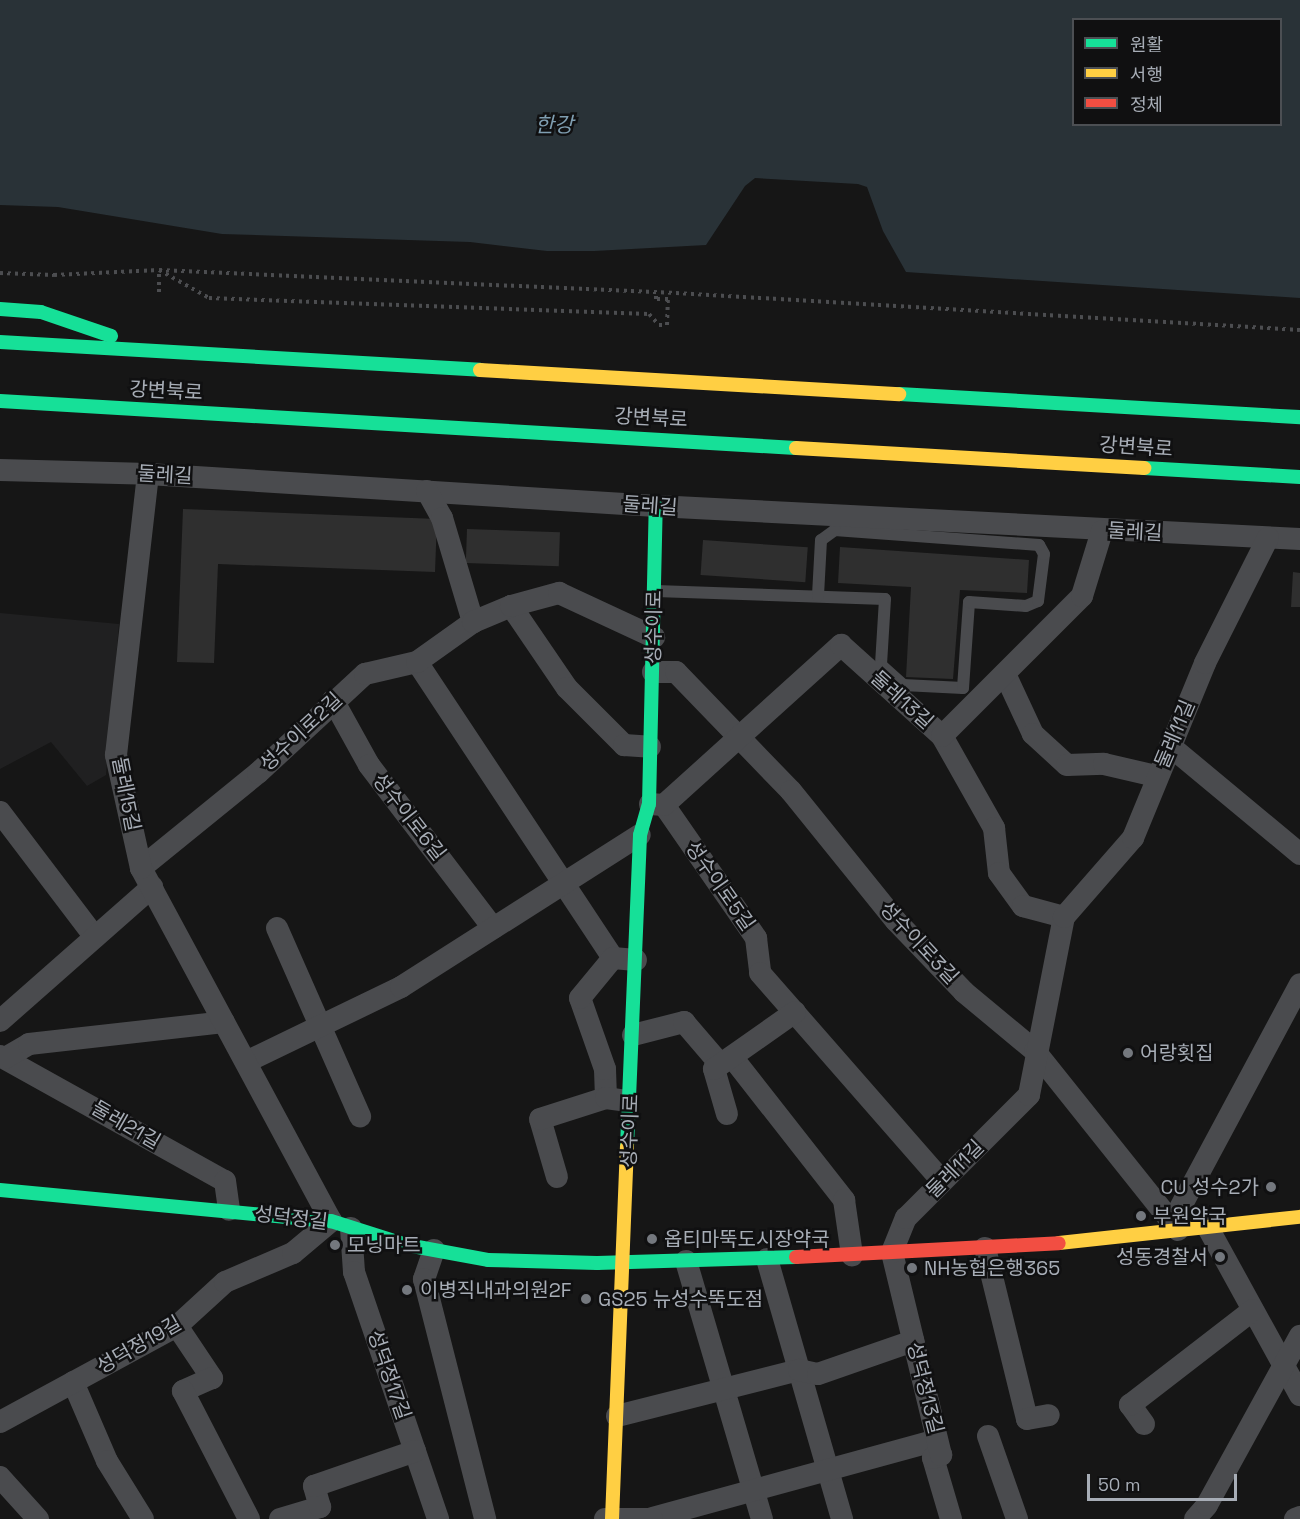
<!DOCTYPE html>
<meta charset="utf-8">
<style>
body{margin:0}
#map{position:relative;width:1300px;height:1519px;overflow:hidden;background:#161616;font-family:"Space Grotesk","Noto Sans KR",sans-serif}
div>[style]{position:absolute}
.built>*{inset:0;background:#202021}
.water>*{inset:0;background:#293237}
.building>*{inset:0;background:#2f2f2f;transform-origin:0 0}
.path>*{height:4px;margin-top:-2px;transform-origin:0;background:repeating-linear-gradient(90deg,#4c4d50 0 3px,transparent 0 7.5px)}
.lane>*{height:12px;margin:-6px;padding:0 6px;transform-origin:6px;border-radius:6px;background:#4a4b4e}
.street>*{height:22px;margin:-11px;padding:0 11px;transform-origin:11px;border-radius:11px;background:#4a4b4e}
.fast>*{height:14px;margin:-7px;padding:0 7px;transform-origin:7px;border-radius:7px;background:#16e098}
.slow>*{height:14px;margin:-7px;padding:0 7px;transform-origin:7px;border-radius:7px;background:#ffcf43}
.jam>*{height:14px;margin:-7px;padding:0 7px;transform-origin:7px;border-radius:7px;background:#f24e42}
.dots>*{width:16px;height:16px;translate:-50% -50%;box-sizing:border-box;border:3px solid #101011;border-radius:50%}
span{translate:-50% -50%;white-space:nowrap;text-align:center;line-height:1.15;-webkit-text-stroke:5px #101011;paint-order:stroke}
.street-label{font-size:20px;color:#a7adb6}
.poi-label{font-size:20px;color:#a7adb6}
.left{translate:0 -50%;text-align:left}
.right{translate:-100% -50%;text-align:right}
.water-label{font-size:21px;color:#7f9eb1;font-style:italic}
.legend{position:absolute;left:1072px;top:18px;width:210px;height:108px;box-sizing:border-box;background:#101011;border:2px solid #4c4f53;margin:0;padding:8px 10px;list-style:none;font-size:18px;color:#a7adb6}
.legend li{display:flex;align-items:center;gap:12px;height:30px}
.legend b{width:30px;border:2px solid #4c4f53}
.scale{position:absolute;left:1087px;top:1474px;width:150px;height:27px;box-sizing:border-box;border:3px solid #a7adb6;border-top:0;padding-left:8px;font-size:18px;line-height:21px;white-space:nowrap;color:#a7adb6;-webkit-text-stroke:4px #101011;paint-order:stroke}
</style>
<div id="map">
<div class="built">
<i style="clip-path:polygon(0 613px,119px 624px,106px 775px,87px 786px,51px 742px,0 769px)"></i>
</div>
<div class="water">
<i style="clip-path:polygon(evenodd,0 0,1300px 0,1300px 298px,906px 272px,883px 231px,867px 187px,858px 184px,755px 178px,745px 186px,706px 245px,594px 251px,547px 251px,470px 242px,222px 234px,58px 207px,0 205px,0 0,1074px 20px,1280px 20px,1280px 124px,1074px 124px,1074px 20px)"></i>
</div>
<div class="building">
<i style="clip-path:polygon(183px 509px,437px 519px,435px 572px,218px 564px,214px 663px,177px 662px)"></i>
<i style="left:467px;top:529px;width:93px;height:34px;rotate:2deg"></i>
<i style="left:703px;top:540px;width:105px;height:35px;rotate:4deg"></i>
<i style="clip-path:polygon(840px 547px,1029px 560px,1027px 593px,960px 590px,953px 679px,906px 677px,911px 587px,838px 583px)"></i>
<i style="clip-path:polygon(1293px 572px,1300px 573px,1300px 607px,1291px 607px)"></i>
</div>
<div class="path">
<i style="left:0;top:273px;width:54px;rotate:2.1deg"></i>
<i style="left:54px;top:275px;width:105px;rotate:-2.7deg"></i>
<i style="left:159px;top:270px;width:518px;rotate:2.55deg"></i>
<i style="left:676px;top:293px;width:625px;rotate:3.39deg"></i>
<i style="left:159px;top:292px;width:22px;rotate:-90deg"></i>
<i style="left:159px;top:270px;width:57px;rotate:29.2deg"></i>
<i style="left:209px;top:298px;width:440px;rotate:2.1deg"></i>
<i style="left:649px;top:314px;width:15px;rotate:48deg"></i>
<i style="left:659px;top:325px;width:8px"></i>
<i style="left:667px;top:325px;width:26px;rotate:-88deg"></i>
<i style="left:668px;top:299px;width:12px;rotate:180deg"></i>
<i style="left:656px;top:299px;width:7px;rotate:-90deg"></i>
</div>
<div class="lane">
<i style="left:656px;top:591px;width:229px;rotate:2deg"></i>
<i style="left:885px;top:599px;width:66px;rotate:93.5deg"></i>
<i style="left:881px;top:665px;width:30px;rotate:42deg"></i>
<i style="left:903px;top:685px;width:60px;rotate:2.9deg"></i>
<i style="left:963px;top:688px;width:86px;rotate:-86deg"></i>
<i style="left:969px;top:602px;width:57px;rotate:4deg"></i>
<i style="left:1026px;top:606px;width:13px;rotate:-23deg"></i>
<i style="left:1038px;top:601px;width:47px;rotate:-82.7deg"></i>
<i style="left:1044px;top:554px;width:10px;rotate:-119deg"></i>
<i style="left:1039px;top:545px;width:205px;rotate:-175.8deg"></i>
<i style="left:835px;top:530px;width:17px;rotate:144deg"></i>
<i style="left:821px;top:540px;width:56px;rotate:93.1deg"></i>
</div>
<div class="street">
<i style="left:0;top:470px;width:148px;rotate:1.5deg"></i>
<i style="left:148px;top:474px;width:509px;rotate:3.6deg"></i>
<i style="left:656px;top:506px;width:645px;rotate:2.93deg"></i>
<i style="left:427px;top:491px;width:31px;rotate:61deg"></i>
<i style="left:442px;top:518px;width:109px;rotate:73.4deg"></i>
<i style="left:511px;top:606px;width:99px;rotate:55.7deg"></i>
<i style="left:567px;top:688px;width:81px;rotate:45deg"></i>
<i style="left:624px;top:745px;width:26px;rotate:4deg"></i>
<i style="left:417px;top:662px;width:355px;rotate:56.5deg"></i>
<i style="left:613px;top:958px;width:23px;rotate:5deg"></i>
<i style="left:653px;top:672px;width:23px"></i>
<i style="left:676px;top:672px;width:165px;rotate:46deg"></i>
<i style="left:791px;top:791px;width:167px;rotate:51.1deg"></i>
<i style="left:896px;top:921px;width:98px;rotate:46.2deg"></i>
<i style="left:964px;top:992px;width:92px;rotate:39.7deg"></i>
<i style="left:1035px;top:1051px;width:229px;rotate:51.4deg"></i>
<i style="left:1005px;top:674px;width:66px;rotate:65deg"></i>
<i style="left:1033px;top:734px;width:46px;rotate:42.4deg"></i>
<i style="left:1067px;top:765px;width:37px;rotate:-2deg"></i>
<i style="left:1104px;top:764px;width:53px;rotate:13deg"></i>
<i style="left:333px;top:700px;width:74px;rotate:61deg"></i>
<i style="left:369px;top:765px;width:205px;rotate:52.7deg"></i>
<i style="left:942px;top:736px;width:106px;rotate:60.5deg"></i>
<i style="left:994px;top:828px;width:45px;rotate:83.7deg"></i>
<i style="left:999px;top:873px;width:41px;rotate:54deg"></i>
<i style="left:1023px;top:906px;width:42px;rotate:15deg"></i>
<i style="left:1170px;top:746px;width:169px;rotate:39.7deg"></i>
<i style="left:650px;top:804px;width:14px;rotate:4deg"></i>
<i style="left:664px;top:805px;width:162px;rotate:55.3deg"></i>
<i style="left:756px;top:938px;width:35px;rotate:83deg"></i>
<i style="left:760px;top:973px;width:276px;rotate:48.8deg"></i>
<i style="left:664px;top:805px;width:239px;rotate:-42.1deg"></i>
<i style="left:841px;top:645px;width:136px;rotate:42deg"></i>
<i style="left:942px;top:736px;width:198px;rotate:-45deg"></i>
<i style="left:1082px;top:596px;width:68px;rotate:-72.9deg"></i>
<i style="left:0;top:812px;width:157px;rotate:52.8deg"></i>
<i style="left:141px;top:868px;width:151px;rotate:-39.1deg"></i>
<i style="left:258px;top:773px;width:146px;rotate:-42.8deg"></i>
<i style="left:365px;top:674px;width:53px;rotate:-13deg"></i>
<i style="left:417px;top:662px;width:69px;rotate:-35.5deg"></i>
<i style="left:473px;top:622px;width:41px;rotate:-22.8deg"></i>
<i style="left:511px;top:606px;width:50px;rotate:-15.2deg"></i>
<i style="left:559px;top:593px;width:105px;rotate:24.9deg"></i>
<i style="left:277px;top:928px;width:206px;rotate:66.2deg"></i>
<i style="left:0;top:1021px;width:203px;rotate:-41.4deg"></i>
<i style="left:633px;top:1035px;width:53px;rotate:-14.3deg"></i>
<i style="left:684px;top:1022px;width:55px;rotate:49.4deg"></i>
<i style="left:0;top:1056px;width:257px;rotate:29.1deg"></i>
<i style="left:225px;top:1181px;width:29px;rotate:82deg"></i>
<i style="left:732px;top:1057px;width:182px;rotate:51.9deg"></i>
<i style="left:844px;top:1200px;width:56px;rotate:81.7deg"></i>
<i style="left:5px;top:1058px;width:28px;rotate:-30deg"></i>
<i style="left:29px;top:1044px;width:196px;rotate:-6.4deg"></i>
<i style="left:246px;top:1062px;width:172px;rotate:-25.8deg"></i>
<i style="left:401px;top:987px;width:283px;rotate:-32.5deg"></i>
<i style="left:606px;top:1098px;width:29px;rotate:-92deg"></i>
<i style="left:605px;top:1069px;width:75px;rotate:-109.4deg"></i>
<i style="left:580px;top:998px;width:52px;rotate:-50.5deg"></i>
<i style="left:727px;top:1114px;width:47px;rotate:-106.1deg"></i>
<i style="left:714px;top:1069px;width:99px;rotate:-35.1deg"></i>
<i style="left:557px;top:1177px;width:60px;rotate:-106.3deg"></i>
<i style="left:540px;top:1119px;width:69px;rotate:-17.7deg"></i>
<i style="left:606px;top:1098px;width:15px;rotate:8deg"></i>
<i style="left:1172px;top:1223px;width:271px;rotate:-61.8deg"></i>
<i style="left:1207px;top:1226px;width:193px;rotate:61.2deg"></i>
<i style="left:351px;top:1228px;width:44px;rotate:86.1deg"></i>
<i style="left:354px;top:1272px;width:261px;rotate:71.2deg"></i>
<i style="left:985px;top:1248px;width:176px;rotate:76.2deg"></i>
<i style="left:1027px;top:1419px;width:22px;rotate:-10deg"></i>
<i style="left:434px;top:1250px;width:31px;rotate:109deg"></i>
<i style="left:424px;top:1279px;width:248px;rotate:75.7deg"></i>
<i style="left:767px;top:1259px;width:271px;rotate:73.9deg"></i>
<i style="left:686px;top:1261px;width:269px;rotate:73.6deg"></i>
<i style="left:177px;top:1326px;width:63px;rotate:56.1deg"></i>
<i style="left:212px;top:1378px;width:32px;rotate:156deg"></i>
<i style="left:183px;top:1391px;width:144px;rotate:62.7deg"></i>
<i style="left:73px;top:1382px;width:86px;rotate:66.7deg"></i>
<i style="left:107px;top:1461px;width:68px;rotate:58.2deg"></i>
<i style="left:617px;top:1416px;width:188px;rotate:-14.2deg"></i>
<i style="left:799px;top:1370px;width:19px;rotate:12deg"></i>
<i style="left:818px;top:1374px;width:101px;rotate:-19.2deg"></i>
<i style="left:0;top:1422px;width:201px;rotate:-28.5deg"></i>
<i style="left:177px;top:1326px;width:65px;rotate:-42.5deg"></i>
<i style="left:225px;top:1282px;width:74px;rotate:-23.1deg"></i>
<i style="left:293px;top:1253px;width:50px;rotate:-40.1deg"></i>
<i style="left:331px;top:1221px;width:401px;rotate:-118.3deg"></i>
<i style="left:141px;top:868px;width:116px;rotate:-102.5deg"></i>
<i style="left:116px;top:755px;width:283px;rotate:-83.5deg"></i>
<i style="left:1144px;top:1424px;width:24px;rotate:-126deg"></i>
<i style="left:1130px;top:1405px;width:155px;rotate:-37.7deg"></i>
<i style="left:988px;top:1436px;width:88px;rotate:70.7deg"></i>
<i style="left:0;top:1477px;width:57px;rotate:47.9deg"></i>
<i style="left:652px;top:1518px;width:295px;rotate:-15.3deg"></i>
<i style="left:280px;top:1519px;width:42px;rotate:-16.7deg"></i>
<i style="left:320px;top:1507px;width:22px;rotate:-106deg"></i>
<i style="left:314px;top:1486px;width:107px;rotate:-19.1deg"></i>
<i style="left:605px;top:1519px;width:47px"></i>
<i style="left:951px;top:1519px;width:64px;rotate:-106.4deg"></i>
<i style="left:933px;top:1458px;width:9px;rotate:-21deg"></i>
<i style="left:941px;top:1455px;width:209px;rotate:-103.6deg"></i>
<i style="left:892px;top:1252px;width:37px;rotate:-68deg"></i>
<i style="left:906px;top:1218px;width:174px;rotate:-45deg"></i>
<i style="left:1029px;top:1095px;width:181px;rotate:-78.9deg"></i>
<i style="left:1064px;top:917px;width:105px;rotate:-48.9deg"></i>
<i style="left:1133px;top:838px;width:189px;rotate:-67.6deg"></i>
<i style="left:1205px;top:663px;width:140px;rotate:-63.3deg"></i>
<i style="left:1195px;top:1519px;width:18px;rotate:-49deg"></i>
<i style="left:1207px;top:1505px;width:193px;rotate:-61.2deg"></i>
<i style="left:1295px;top:1519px;width:5px;rotate:-22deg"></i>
</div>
<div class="fast">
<i style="left:0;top:309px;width:41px;rotate:4.2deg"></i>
<i style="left:41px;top:312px;width:74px;rotate:18.9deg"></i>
<i style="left:0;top:342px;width:481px;rotate:3.3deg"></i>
<i style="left:899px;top:394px;width:402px;rotate:3.3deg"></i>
<i style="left:0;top:401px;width:797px;rotate:3.38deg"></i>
<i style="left:1144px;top:468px;width:156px;rotate:3.3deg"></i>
<i style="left:627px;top:1146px;width:311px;rotate:-87.6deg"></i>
<i style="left:640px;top:835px;width:32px;rotate:-74deg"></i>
<i style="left:649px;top:804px;width:298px;rotate:-88.7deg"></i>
<i style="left:0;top:1190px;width:332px;rotate:5.4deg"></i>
<i style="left:331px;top:1221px;width:80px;rotate:17.5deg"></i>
<i style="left:407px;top:1245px;width:82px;rotate:10.5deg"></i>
<i style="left:488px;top:1260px;width:109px;rotate:1.6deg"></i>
<i style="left:597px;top:1263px;width:199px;rotate:-1.7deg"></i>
</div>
<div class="slow">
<i style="left:480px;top:370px;width:420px;rotate:3.3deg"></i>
<i style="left:796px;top:448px;width:349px;rotate:3.3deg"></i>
<i style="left:1059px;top:1243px;width:242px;rotate:-6.2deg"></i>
<i style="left:612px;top:1519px;width:373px;rotate:-87.7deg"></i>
</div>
<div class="jam">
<i style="left:796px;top:1257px;width:263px;rotate:-3deg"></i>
</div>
<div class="dots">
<i style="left:1128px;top:1053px;background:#74787e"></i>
<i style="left:1271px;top:1187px;background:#74787e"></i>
<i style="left:1141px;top:1216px;background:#74787e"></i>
<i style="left:652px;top:1239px;background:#74787e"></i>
<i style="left:335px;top:1245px;background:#74787e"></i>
<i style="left:1220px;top:1257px;background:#74787e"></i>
<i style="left:912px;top:1268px;background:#74787e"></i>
<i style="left:407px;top:1290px;background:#74787e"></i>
<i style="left:586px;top:1299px;background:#74787e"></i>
</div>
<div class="street-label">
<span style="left:166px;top:391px;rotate:3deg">강변북로</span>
<span style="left:651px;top:418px;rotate:3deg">강변북로</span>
<span style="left:1136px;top:447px;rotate:4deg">강변북로</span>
<span style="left:165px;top:475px;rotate:3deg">둘레길</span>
<span style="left:650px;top:506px;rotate:4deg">둘레길</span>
<span style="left:1135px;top:532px;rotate:3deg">둘레길</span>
<span style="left:654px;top:627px;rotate:-89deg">성수이로</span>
<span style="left:902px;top:700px;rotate:42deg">둘레13길</span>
<span style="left:301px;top:732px;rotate:-43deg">성수이로2길</span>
<span style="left:1175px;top:734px;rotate:-67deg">둘레11길</span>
<span style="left:126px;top:794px;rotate:79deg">둘레15길</span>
<span style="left:409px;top:817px;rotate:52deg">성수이로6길</span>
<span style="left:720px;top:886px;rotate:55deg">성수이로5길</span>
<span style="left:919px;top:943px;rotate:47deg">성수이로3길</span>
<span style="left:126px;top:1125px;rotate:30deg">둘레21길</span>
<span style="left:630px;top:1131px;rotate:-88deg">성수이로</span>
<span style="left:955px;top:1169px;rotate:-45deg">둘레11길</span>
<span style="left:291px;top:1218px;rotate:7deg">성덕정길</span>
<span style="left:139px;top:1345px;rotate:-30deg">성덕정19길</span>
<span style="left:389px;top:1375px;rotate:71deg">성덕정17길</span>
<span style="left:925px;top:1388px;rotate:76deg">성덕정13길</span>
</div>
<div class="poi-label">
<span class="left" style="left:1140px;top:1053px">어랑횟집</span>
<span class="right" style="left:1259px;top:1187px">CU 성수2가</span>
<span class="left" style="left:1153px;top:1216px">부원약국</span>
<span class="left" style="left:664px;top:1239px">옵티마뚝도시장약국</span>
<span class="left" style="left:347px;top:1245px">모닝마트</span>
<span class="right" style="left:1208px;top:1257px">성동경찰서</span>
<span class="left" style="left:924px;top:1268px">NH농협은행365</span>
<span class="left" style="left:420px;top:1290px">이병직내과의원2F</span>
<span class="left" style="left:598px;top:1299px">GS25 뉴성수뚝도점</span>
</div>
<div class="water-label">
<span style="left:554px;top:125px">한강</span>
</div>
<ul class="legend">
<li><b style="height:8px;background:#16e098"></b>원활</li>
<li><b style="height:8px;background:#ffcf43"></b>서행</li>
<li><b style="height:8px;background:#f24e42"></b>정체</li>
</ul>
<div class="scale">50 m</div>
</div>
